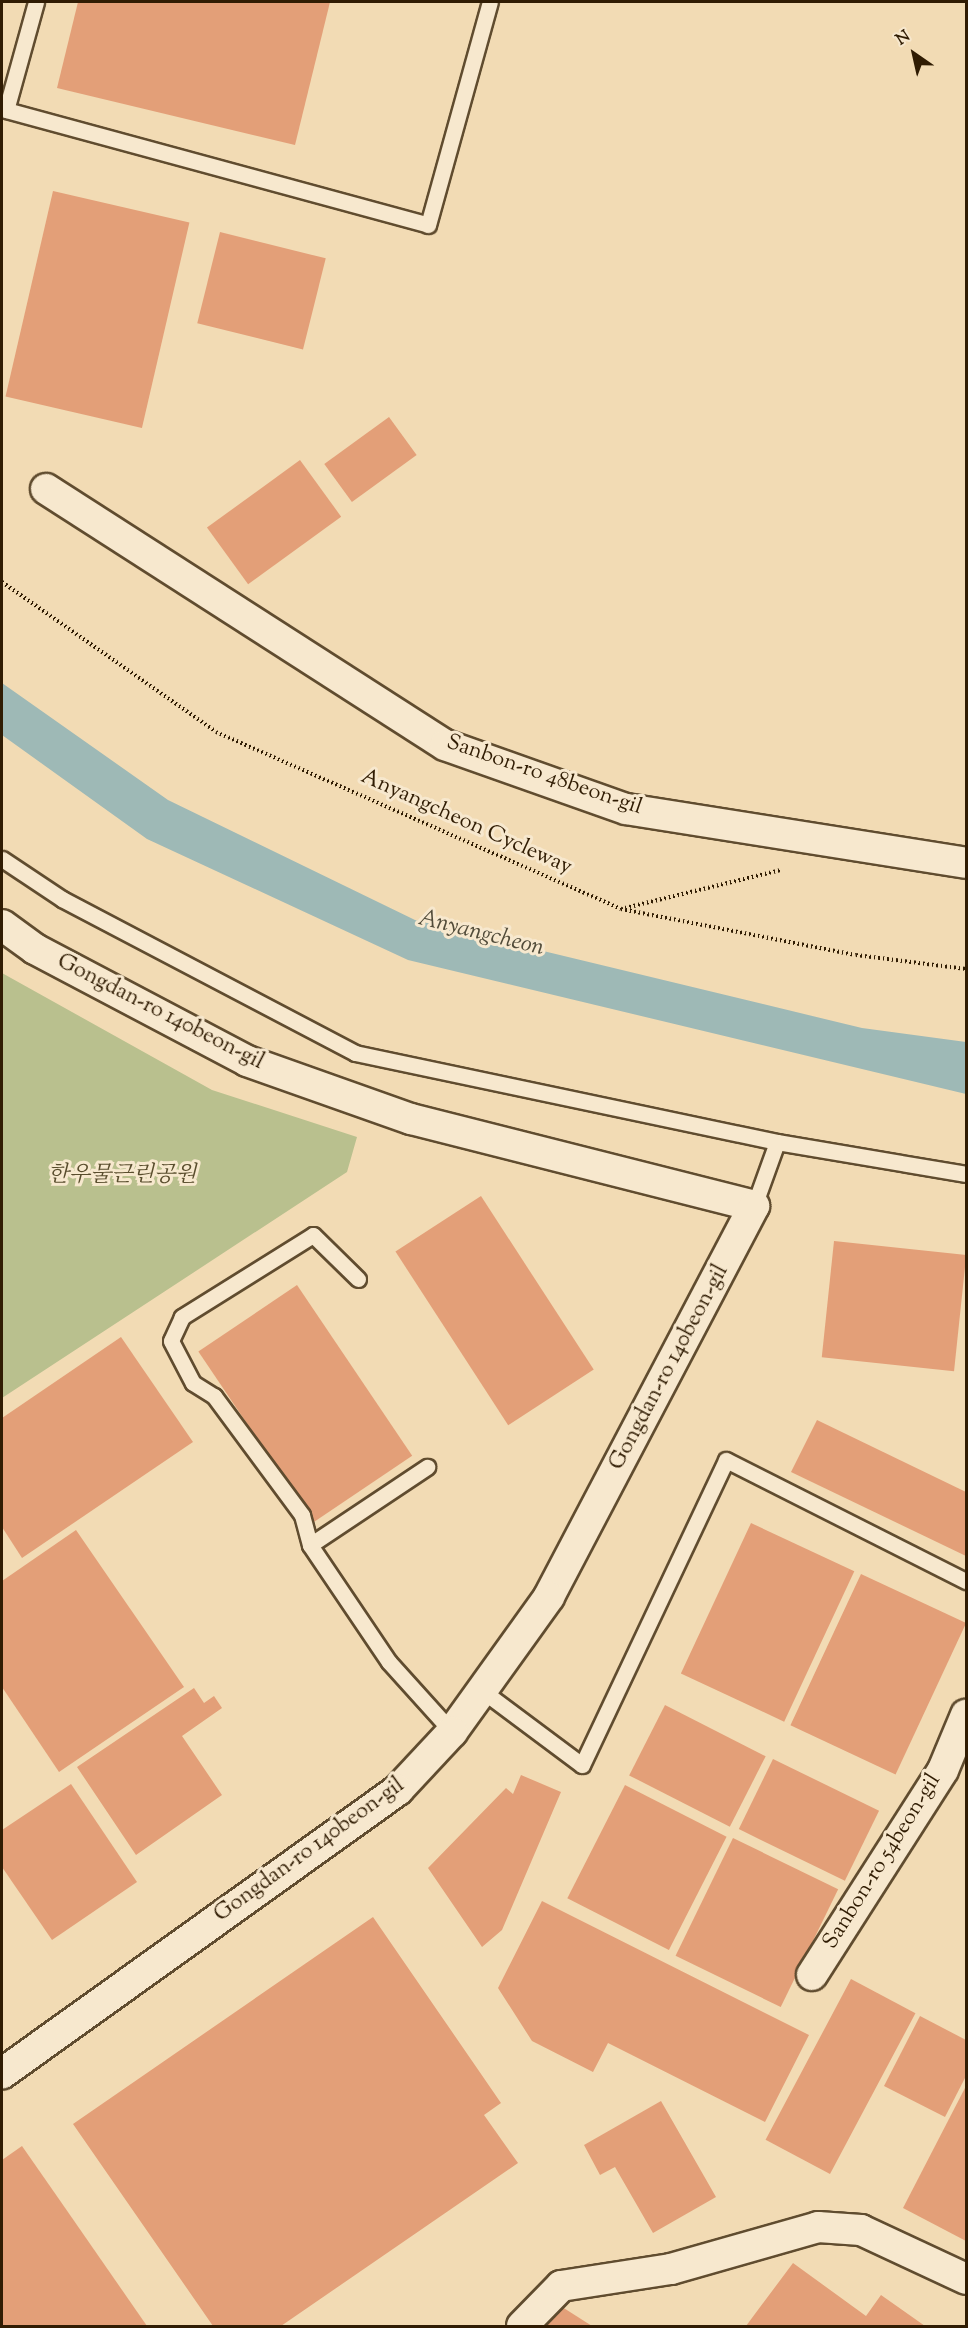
<!DOCTYPE html>
<meta charset="utf-8">
<style>
body{margin:0}
#map{position:relative;width:968px;height:2328px;overflow:hidden;background:#f2dbb4;font-family:"Sorts Mill Goudy","Noto Serif KR",serif}
div>[style]{position:absolute}
.green>*{inset:0;background:#b9c08e}
.water>*{inset:0;background:#9eb9b6}
.building>*{inset:0;background:#e39f78;transform-origin:0 0}
.path>*{height:4px;margin-top:-2px;transform-origin:0;background:repeating-linear-gradient(90deg,#301c03 0 1.5px,transparent 0 4.5px)}
.roads{filter:drop-shadow(2px 0 #604c2f) drop-shadow(-2px 0 #604c2f) drop-shadow(0 2px #604c2f) drop-shadow(0 -2px #604c2f)}
.service>*{height:15px;margin:-7.5px;padding:0 7.5px;transform-origin:7.5px;border-radius:7.5px;background:#f7e8ce}
.minor>*{height:30px;margin:-15px;padding:0 15px;transform-origin:15px;border-radius:15px;background:#f7e8ce}
span{translate:-50% -50%;white-space:nowrap;text-align:center;line-height:1.15;-webkit-text-stroke:6px #f7e8ce;paint-order:stroke}
.street-label{font-size:22px;color:#301c03}
.park-label{font-size:22px;color:#594d2d;font-style:italic}
.water-label{font-size:24px;color:#514b39;font-style:italic}
.frame{position:absolute;inset:0;border:3px solid #301c03;pointer-events:none}
.north{position:absolute;left:884px;top:24px;width:60px;height:60px;-webkit-text-stroke:4px #f7e8ce;paint-order:stroke;rotate:326deg;font-size:16px;font-weight:700;line-height:24px;text-align:center;color:#301c03}
.north::after{content:'';display:block;margin:auto;width:21px;height:27px;background:#301c03;clip-path:polygon(50% 0,100% 100%,50% 72%,0 100%)}
</style>
<div id="map">
<div class="green">
<i style="clip-path:polygon(2px 973px,212px 1090px,357px 1137px,347px 1172px,2px 1398px)"></i>
</div>
<div class="water">
<i style="clip-path:polygon(2px 683px,168px 800px,415px 920px,862px 1028px,966px 1042px,966px 1094px,408px 960px,147px 839px,2px 735px)"></i>
</div>
<div class="building">
<i style="clip-path:polygon(78px 2px,330px 2px,295px 145px,57px 88px)"></i>
<i style="left:53px;top:191px;width:140px;height:211px;rotate:13deg"></i>
<i style="left:220px;top:232px;width:109px;height:94px;rotate:14deg"></i>
<i style="left:389px;top:417px;width:47px;height:80px;rotate:54deg"></i>
<i style="left:300px;top:460px;width:70px;height:115px;rotate:54deg"></i>
<i style="left:481px;top:1196px;width:207px;height:102px;rotate:57deg"></i>
<i style="left:834px;top:1241px;width:133px;height:117px;rotate:6deg"></i>
<i style="left:297px;top:1285px;width:206px;height:119px;rotate:56deg"></i>
<i style="clip-path:polygon(121px 1337px,193px 1442px,22px 1558px,2px 1527px,2px 1418px)"></i>
<i style="clip-path:polygon(817px 1420px,966px 1492px,966px 1556px,791px 1472px)"></i>
<i style="left:751px;top:1523px;width:114px;height:166px;rotate:25deg"></i>
<i style="clip-path:polygon(76px 1530px,184px 1687px,59px 1772px,2px 1687px,2px 1581px)"></i>
<i style="left:861px;top:1574px;width:116px;height:167px;rotate:25deg"></i>
<i style="clip-path:polygon(194px 1688px,204px 1703px,214px 1696px,222px 1708px,182px 1736px,222px 1795px,136px 1855px,77px 1767px)"></i>
<i style="left:665px;top:1705px;width:113px;height:79px;rotate:27deg"></i>
<i style="left:773px;top:1759px;width:118px;height:78px;rotate:26deg"></i>
<i style="clip-path:polygon(521px 1775px,561px 1792px,502px 1930px,482px 1947px,428px 1868px,506px 1788px,513px 1794px)"></i>
<i style="clip-path:polygon(71px 1784px,137px 1882px,52px 1940px,2px 1867px,2px 1830px)"></i>
<i style="left:625px;top:1785px;width:114px;height:127px;rotate:27deg"></i>
<i style="left:733px;top:1838px;width:117px;height:131px;rotate:26deg"></i>
<i style="clip-path:polygon(542px 1901px,809px 2035px,765px 2122px,608px 2043px,593px 2072px,532px 2041px,498px 1988px)"></i>
<i style="clip-path:polygon(373px 1917px,501px 2103px,484px 2115px,518px 2163px,281px 2326px,213px 2326px,73px 2124px)"></i>
<i style="left:851px;top:1979px;width:73px;height:182px;rotate:28deg"></i>
<i style="clip-path:polygon(920px 2016px,966px 2040px,966px 2076px,945px 2117px,884px 2086px)"></i>
<i style="clip-path:polygon(966px 2086px,966px 2241px,903px 2208px)"></i>
<i style="clip-path:polygon(661px 2101px,716px 2197px,653px 2233px,615px 2167px,600px 2175px,584px 2145px)"></i>
<i style="clip-path:polygon(22px 2146px,61px 2202px,147px 2326px,2px 2326px,2px 2160px)"></i>
<i style="clip-path:polygon(793px 2263px,866px 2316px,881px 2295px,925px 2326px,746px 2326px)"></i>
<i style="clip-path:polygon(559px 2305px,592px 2326px,545px 2326px)"></i>
</div>
<div class="path">
<i style="left:2px;top:582px;width:261px;rotate:35deg"></i>
<i style="left:216px;top:732px;width:442px;rotate:23.6deg"></i>
<i style="left:621px;top:909px;width:239px;rotate:11.1deg"></i>
<i style="left:856px;top:955px;width:111px;rotate:7.3deg"></i>
<i style="left:625px;top:908px;width:161px;rotate:-13.7deg"></i>
</div>
<div class="roads">
<div class="service">
<i style="left:36px;top:2px;width:112px;rotate:105.5deg"></i>
<i style="left:6px;top:110px;width:437px;rotate:15.2deg"></i>
<i style="left:428px;top:225px;width:231px;rotate:-74.5deg"></i>
<i style="left:2px;top:859px;width:72px;rotate:33.7deg"></i>
<i style="left:62px;top:899px;width:331px;rotate:27.7deg"></i>
<i style="left:355px;top:1053px;width:431px;rotate:11.9deg"></i>
<i style="left:777px;top:1142px;width:192px;rotate:9.6deg"></i>
<i style="left:754px;top:1206px;width:68px;rotate:-70.2deg"></i>
<i style="left:358px;top:1279px;width:63px;rotate:-135.6deg"></i>
<i style="left:313px;top:1235px;width:155px;rotate:148deg"></i>
<i style="left:182px;top:1317px;width:26px;rotate:115deg"></i>
<i style="left:171px;top:1341px;width:47px;rotate:62.4deg"></i>
<i style="left:193px;top:1383px;width:25px;rotate:32deg"></i>
<i style="left:214px;top:1396px;width:148px;rotate:53.5deg"></i>
<i style="left:302px;top:1515px;width:31px;rotate:75deg"></i>
<i style="left:310px;top:1545px;width:141px;rotate:56deg"></i>
<i style="left:389px;top:1662px;width:94px;rotate:48deg"></i>
<i style="left:310px;top:1545px;width:141px;rotate:-33.7deg"></i>
<i style="left:484px;top:1692px;width:122px;rotate:36.7deg"></i>
<i style="left:582px;top:1765px;width:337px;rotate:-64.7deg"></i>
<i style="left:726px;top:1460px;width:269px;rotate:26.8deg"></i>
</div>
<div class="minor">
<i style="left:46px;top:489px;width:474px;rotate:32.7deg"></i>
<i style="left:445px;top:745px;width:192px;rotate:19.5deg"></i>
<i style="left:626px;top:809px;width:344px;rotate:9deg"></i>
<i style="left:2px;top:925px;width:41px;rotate:36deg"></i>
<i style="left:35px;top:949px;width:240px;rotate:27.8deg"></i>
<i style="left:247px;top:1061px;width:174px;rotate:19.5deg"></i>
<i style="left:411px;top:1119px;width:354px;rotate:14.2deg"></i>
<i style="left:754px;top:1206px;width:441px;rotate:117.7deg"></i>
<i style="left:549px;top:1597px;width:166px;rotate:125.7deg"></i>
<i style="left:452px;top:1732px;width:79px;rotate:133deg"></i>
<i style="left:398px;top:1790px;width:487px;rotate:144.4deg"></i>
<i style="left:812px;top:1975px;width:243px;rotate:-57.4deg"></i>
<i style="left:943px;top:1770px;width:60px;rotate:-67.3deg"></i>
<i style="left:522px;top:2326px;width:56px;rotate:-45.7deg"></i>
<i style="left:561px;top:2286px;width:111px;rotate:-8.8deg"></i>
<i style="left:671px;top:2269px;width:153px;rotate:-15.9deg"></i>
<i style="left:818px;top:2227px;width:43px;rotate:4deg"></i>
<i style="left:861px;top:2230px;width:116px;rotate:25deg"></i>
</div>
</div>
<div class="street-label">
<span style="left:544px;top:776px;rotate:19deg">Sanbon-ro 48beon-gil</span>
<span style="left:466px;top:823px;rotate:24deg">Anyangcheon Cycleway</span>
<span style="left:160px;top:1013px;rotate:27deg">Gongdan-ro 140beon-gil</span>
<span style="left:670px;top:1368px;rotate:-62deg">Gongdan-ro 140beon-gil</span>
<span style="left:310px;top:1851px;rotate:-36deg">Gongdan-ro 140beon-gil</span>
<span style="left:883px;top:1862px;rotate:-58deg">Sanbon-ro 54beon-gil</span>
</div>
<div class="park-label">
<span style="left:122px;top:1177px">한우물근린공원</span>
</div>
<div class="water-label">
<span style="left:481px;top:934px;rotate:14deg">Anyangcheon</span>
</div>
<div class="frame"></div>
<div class="north">N</div>
</div>
